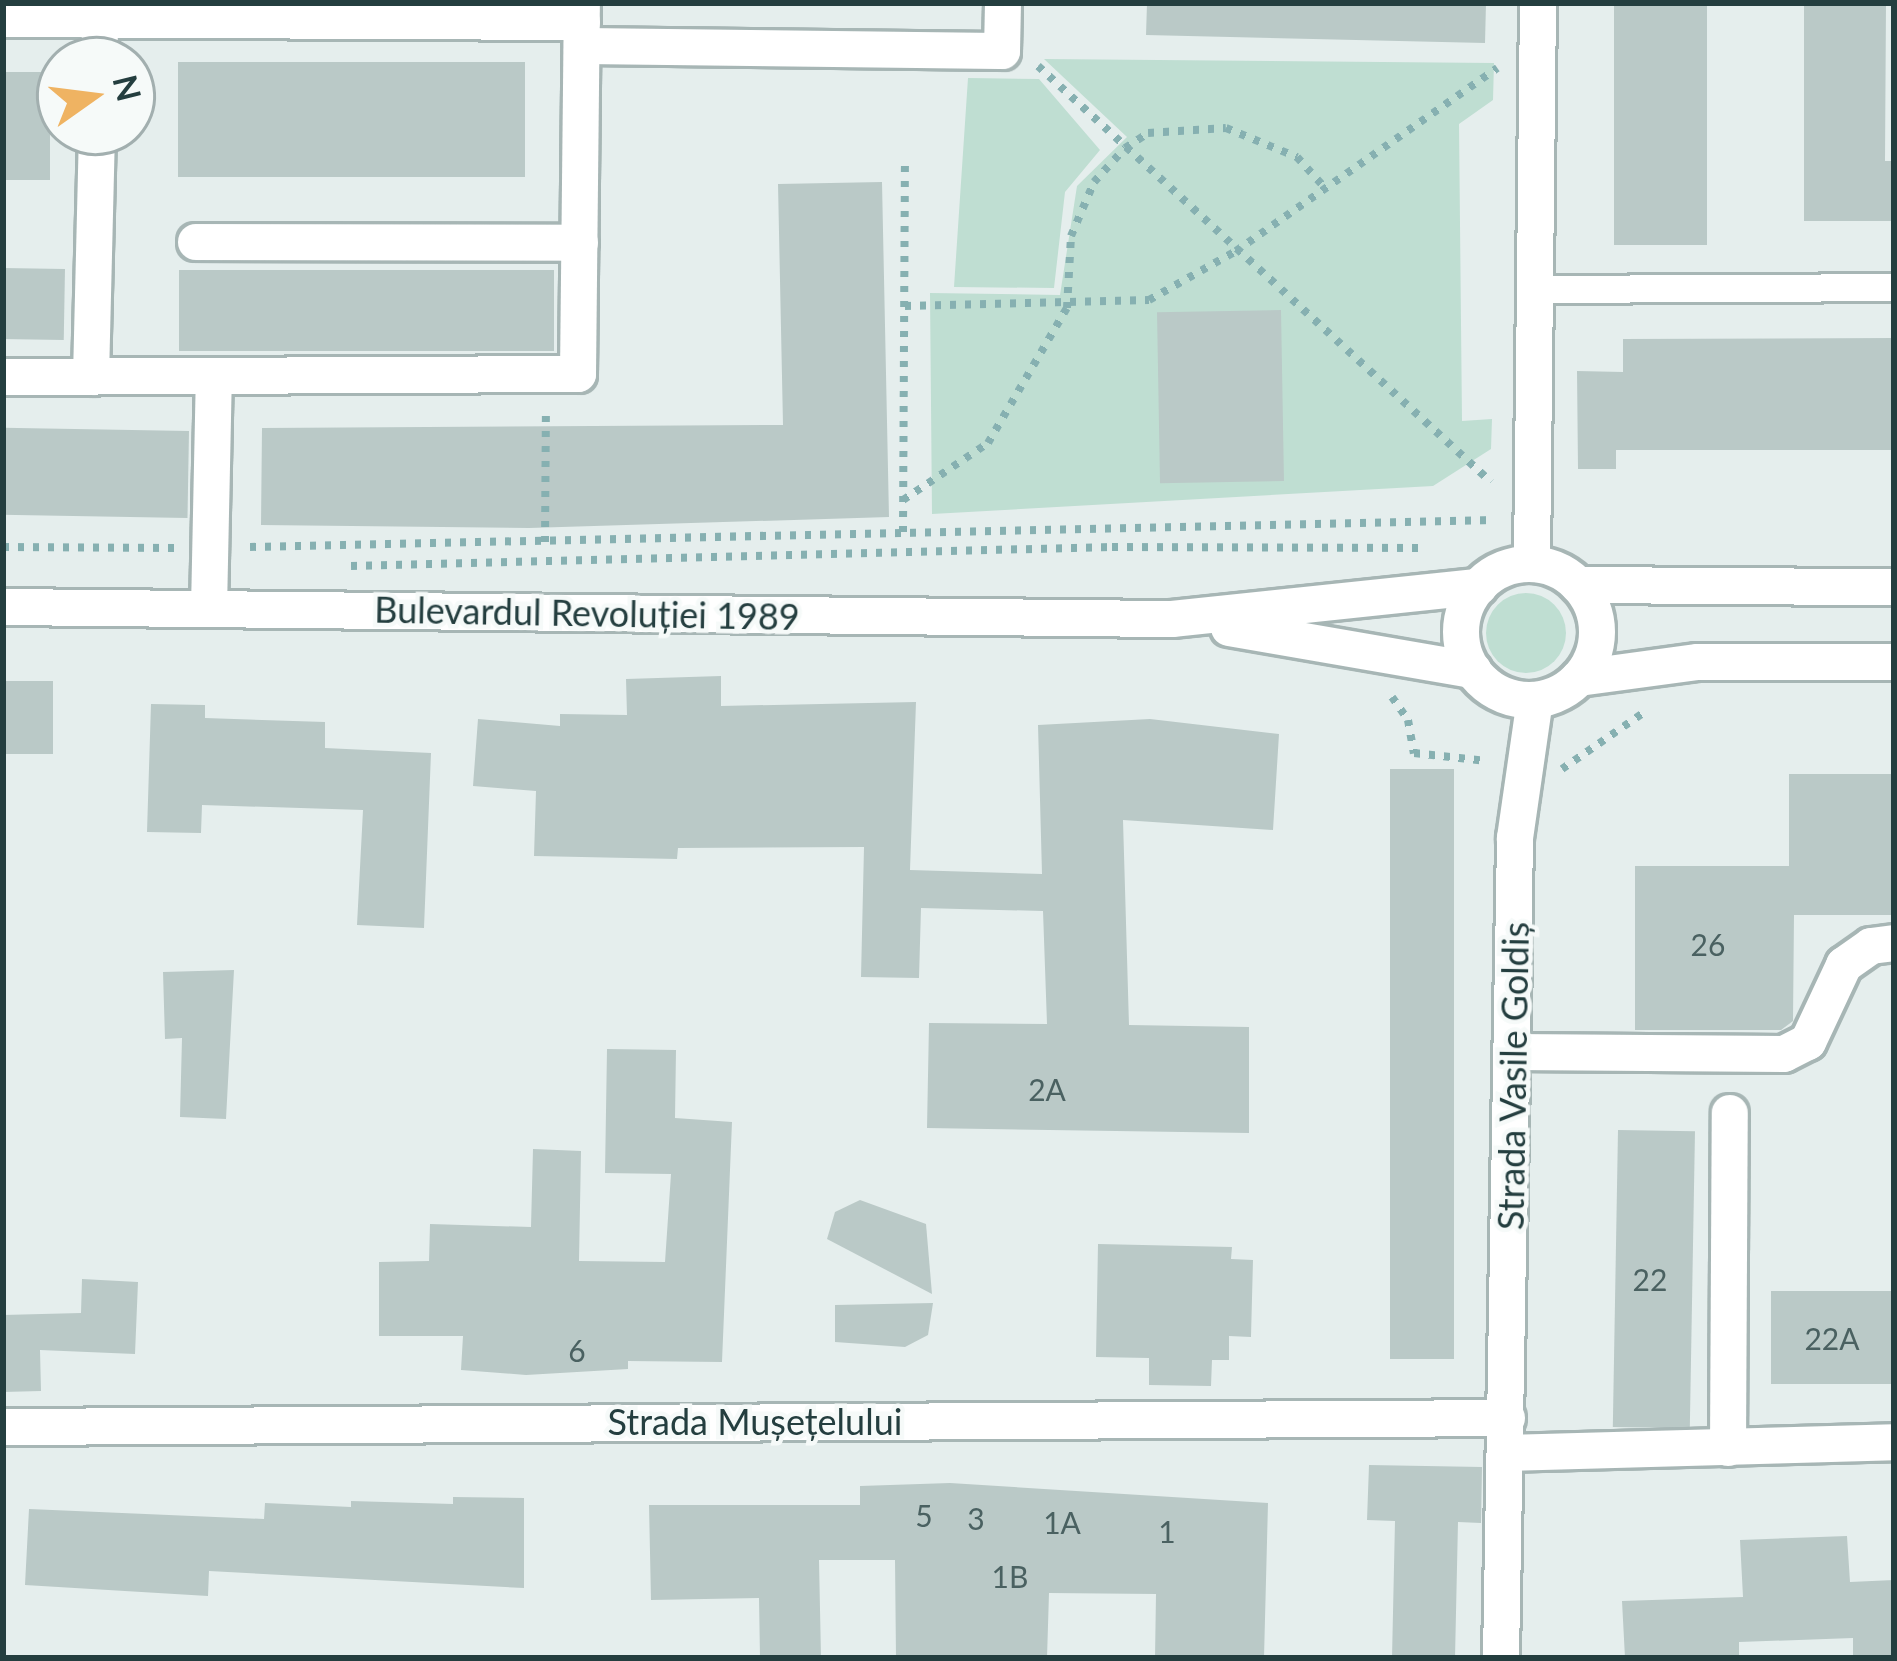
<!DOCTYPE html>
<meta charset="utf-8">
<style>
body{margin:0}
#map{position:relative;width:1897px;height:1661px;overflow:hidden;background:#e5eeed;font-family:Lato,sans-serif}
div>[style]{position:absolute}
.green>*{inset:0;background:#bfded2}
.round{border-radius:50%}
.building>*{inset:0;background:#bac9c7;transform-origin:0 0}
.path>*{height:8px;margin-top:-4px;transform-origin:0;background:repeating-linear-gradient(90deg,#86b0b1 0 6px,transparent 0 15px)}
.roads{filter:drop-shadow(3px 0 #a7b6b5) drop-shadow(-3px 0 #a7b6b5) drop-shadow(0 3px #a7b6b5) drop-shadow(0 -3px #a7b6b5)}
.lane>*{height:27px;margin:-13.5px;padding:0 13.5px;transform-origin:13.5px;border-radius:13.5px;background:#fff}
.street>*{height:36px;margin:-18px;padding:0 18px;transform-origin:18px;border-radius:18px;background:#fff}
.secondary>*{height:36px;margin:-18px;padding:0 18px;transform-origin:18px;border-radius:18px;background:#fff}
.secondary>.ring{margin:-18px;padding:0;box-sizing:content-box;background:none;border:36px solid #fff;border-radius:50%}
span{translate:-50% -50%;white-space:nowrap;text-align:center;line-height:1.15;-webkit-text-stroke:9px #f6faf9;paint-order:stroke}
.number-label{font-size:30px;color:#4a6161}
.number-label span{-webkit-text-stroke-width:0}
.street-label{font-size:36px;color:#243e3f}
.frame{position:absolute;inset:0;border:6px solid #243e3f;pointer-events:none}
.north{position:absolute;left:36px;top:36px;width:120px;height:120px;box-sizing:border-box;background:#f6faf9;border:3px solid #a2afaf;border-radius:50%;rotate:76deg;font-size:33px;font-weight:700;line-height:48px;text-align:center;color:#243e3f}
.north::after{content:'';display:block;margin:auto;width:42px;height:54px;background:#efb362;clip-path:polygon(50% 0,100% 100%,50% 72%,0 100%)}
</style>
<div id="map">
<div class="green">
<i style="clip-path:polygon(1044px 59px,1494px 63px,1493px 100px,1459px 124px,1462px 421px,1492px 419px,1491px 449px,1433px 486px,932px 514px,930px 293px,1060px 295px,1077px 186px,1127px 137px)"></i>
<i style="clip-path:polygon(968px 78px,1039px 79px,1100px 150px,1065px 192px,1054px 288px,954px 287px)"></i>
<i class="round" style="left:1486px;top:593px;width:80px;height:80px"></i>
</div>
<div class="building">
<i style="clip-path:polygon(1147px 3px,1486px 3px,1485px 43px,1146px 35px)"></i>
<i style="left:1614px;top:3px;width:93px;height:242px"></i>
<i style="clip-path:polygon(1804px 3px,1886px 3px,1885px 161px,1894px 161px,1894px 221px,1804px 221px)"></i>
<i style="left:178px;top:62px;width:347px;height:115px"></i>
<i style="left:3px;top:72px;width:47px;height:108px"></i>
<i style="clip-path:polygon(882px 182px,889px 517px,529px 528px,261px 525px,262px 428px,783px 425px,778px 184px)"></i>
<i style="left:3px;top:268px;width:62px;height:71px;rotate:1deg"></i>
<i style="left:179px;top:270px;width:375px;height:81px"></i>
<i style="left:1281px;top:310px;width:171px;height:124px;rotate:89deg"></i>
<i style="clip-path:polygon(1894px 338px,1894px 450px,1616px 450px,1616px 469px,1578px 469px,1577px 371px,1623px 372px,1623px 339px)"></i>
<i style="left:189px;top:431px;width:87px;height:186px;rotate:91deg"></i>
<i style="clip-path:polygon(721px 676px,721px 706px,916px 702px,910px 870px,1042px 874px,1038px 725px,1150px 719px,1279px 734px,1273px 830px,1123px 820px,1129px 1025px,1249px 1027px,1249px 1133px,927px 1128px,929px 1023px,1047px 1024px,1043px 911px,921px 908px,919px 978px,861px 977px,864px 847px,678px 848px,677px 859px,534px 856px,536px 791px,473px 786px,478px 719px,560px 726px,560px 714px,627px 715px,626px 679px)"></i>
<i style="left:3px;top:681px;width:50px;height:73px"></i>
<i style="clip-path:polygon(151px 704px,205px 705px,205px 718px,325px 722px,325px 748px,431px 753px,424px 928px,357px 925px,363px 810px,202px 805px,201px 833px,147px 832px)"></i>
<i style="left:1390px;top:769px;width:64px;height:590px"></i>
<i style="clip-path:polygon(1789px 774px,1894px 774px,1894px 915px,1794px 915px,1793px 1021px,1781px 1030px,1635px 1030px,1635px 866px,1789px 866px)"></i>
<i style="clip-path:polygon(234px 970px,226px 1119px,180px 1117px,182px 1038px,165px 1039px,163px 972px)"></i>
<i style="clip-path:polygon(607px 1049px,676px 1050px,675px 1118px,732px 1122px,722px 1362px,628px 1361px,628px 1369px,526px 1375px,461px 1370px,463px 1336px,379px 1336px,379px 1262px,429px 1261px,430px 1224px,531px 1227px,533px 1149px,581px 1151px,579px 1261px,665px 1262px,671px 1174px,605px 1173px)"></i>
<i style="left:1618px;top:1130px;width:77px;height:297px;rotate:1deg"></i>
<i style="clip-path:polygon(860px 1200px,926px 1224px,932px 1294px,827px 1239px,835px 1212px)"></i>
<i style="clip-path:polygon(1098px 1244px,1232px 1247px,1231px 1259px,1253px 1260px,1251px 1337px,1229px 1336px,1229px 1360px,1212px 1360px,1211px 1386px,1149px 1385px,1149px 1358px,1096px 1357px)"></i>
<i style="clip-path:polygon(82px 1279px,138px 1282px,135px 1354px,40px 1350px,41px 1391px,3px 1392px,3px 1315px,81px 1313px)"></i>
<i style="left:1771px;top:1291px;width:123px;height:93px"></i>
<i style="clip-path:polygon(933px 1303px,928px 1335px,905px 1347px,835px 1342px,835px 1305px)"></i>
<i style="clip-path:polygon(1369px 1465px,1482px 1467px,1481px 1523px,1458px 1522px,1455px 1658px,1392px 1658px,1395px 1521px,1367px 1520px)"></i>
<i style="clip-path:polygon(950px 1483px,1268px 1503px,1264px 1658px,1155px 1658px,1156px 1594px,1049px 1593px,1047px 1658px,896px 1658px,895px 1560px,819px 1560px,821px 1658px,760px 1658px,759px 1598px,651px 1600px,649px 1505px,860px 1505px,860px 1486px)"></i>
<i style="clip-path:polygon(453px 1497px,524px 1498px,524px 1588px,209px 1571px,208px 1596px,25px 1585px,29px 1509px,264px 1519px,265px 1503px,351px 1507px,351px 1501px,453px 1504px)"></i>
<i style="clip-path:polygon(1847px 1536px,1850px 1582px,1894px 1580px,1894px 1658px,1853px 1658px,1853px 1638px,1739px 1642px,1739px 1658px,1625px 1658px,1622px 1601px,1743px 1597px,1740px 1540px)"></i>
</div>
<div class="path">
<i style="left:1038px;top:66px;width:615px;rotate:42.56deg"></i>
<i style="left:905px;top:306px;width:244px;rotate:-1.4deg"></i>
<i style="left:1149px;top:300px;width:100px;rotate:-29.4deg"></i>
<i style="left:1236px;top:251px;width:319px;rotate:-35deg"></i>
<i style="left:903px;top:500px;width:102px;rotate:-33.8deg"></i>
<i style="left:988px;top:443px;width:156px;rotate:-59.7deg"></i>
<i style="left:1067px;top:308px;width:72px;rotate:-86.8deg"></i>
<i style="left:1071px;top:236px;width:59px;rotate:-66.9deg"></i>
<i style="left:1094px;top:182px;width:46px;rotate:-47.6deg"></i>
<i style="left:1125px;top:148px;width:27px;rotate:-33deg"></i>
<i style="left:1148px;top:133px;width:78px;rotate:-3.7deg"></i>
<i style="left:1226px;top:128px;width:77px;rotate:22.2deg"></i>
<i style="left:1297px;top:157px;width:43px;rotate:47.8deg"></i>
<i style="left:903px;top:532px;width:374px;rotate:-89.7deg"></i>
<i style="left:545px;top:542px;width:129px;rotate:-89.6deg"></i>
<i style="left:3px;top:547px;width:172px;rotate:0.3deg"></i>
<i style="left:250px;top:547px;width:1245px;rotate:-1.24deg"></i>
<i style="left:351px;top:566px;width:761px;rotate:-1.43deg"></i>
<i style="left:1112px;top:547px;width:310px;rotate:0.2deg"></i>
<i style="left:1392px;top:697px;width:28px;rotate:55deg"></i>
<i style="left:1408px;top:720px;width:34px;rotate:80deg"></i>
<i style="left:1414px;top:753px;width:73px;rotate:6.3deg"></i>
<i style="left:1562px;top:769px;width:102px;rotate:-34.6deg"></i>
</div>
<div class="roads">
<div class="lane">
<i style="left:1536px;top:289px;width:358px;rotate:-0.3deg"></i>
</div>
<div class="street">
<i style="left:3px;top:19px;width:579px;rotate:0.3deg"></i>
<i style="left:582px;top:46px;width:420px;rotate:0.7deg"></i>
<i style="left:1002px;top:51px;width:48px;rotate:-88.8deg"></i>
<i style="left:99px;top:60px;width:57px;rotate:-88deg"></i>
<i style="left:196px;top:242px;width:384px;rotate:0.1deg"></i>
<i style="left:3px;top:377px;width:575px;rotate:-0.3deg"></i>
<i style="left:578px;top:374px;width:371px;rotate:-89.4deg"></i>
<i style="left:91px;top:377px;width:245px;rotate:-88.6deg"></i>
<i style="left:1532px;top:564px;width:561px;rotate:-89.39deg"></i>
<i style="left:209px;top:609px;width:233px;rotate:-88.8deg"></i>
<i style="left:1513px;top:1052px;width:271px;rotate:0.4deg"></i>
<i style="left:1784px;top:1054px;width:27px;rotate:-27deg"></i>
<i style="left:1808px;top:1042px;width:85px;rotate:-64.9deg"></i>
<i style="left:1844px;top:965px;width:33px;rotate:-35deg"></i>
<i style="left:1871px;top:946px;width:23px;rotate:-7deg"></i>
<i style="left:3px;top:1427px;width:1504px;rotate:-0.34deg"></i>
<i style="left:1728px;top:1448px;width:335px;rotate:-89.7deg"></i>
<i style="left:1506px;top:1453px;width:388px;rotate:-1.6deg"></i>
</div>
<div class="secondary">
<i class="ring" style="left:1461px;top:564px;width:100px;height:100px"></i>
<i style="left:1578px;top:585px;width:316px;rotate:0.4deg"></i>
<i style="left:3px;top:607px;width:1169px;rotate:0.59deg"></i>
<i style="left:1172px;top:619px;width:309px;rotate:-6deg"></i>
<i style="left:1229px;top:628px;width:248px;rotate:9.8deg"></i>
<i style="left:1579px;top:678px;width:120px;rotate:-7.7deg"></i>
<i style="left:1698px;top:662px;width:196px"></i>
<i style="left:1501px;top:1658px;width:820px;rotate:-89.02deg"></i>
<i style="left:1515px;top:838px;width:139px;rotate:-81.8deg"></i>
</div>
</div>
<div class="number-label">
<span style="left:1708px;top:944px">26</span>
<span style="left:1047px;top:1089px">2A</span>
<span style="left:1650px;top:1279px">22</span>
<span style="left:1832px;top:1338px">22A</span>
<span style="left:577px;top:1350px">6</span>
<span style="left:924px;top:1515px">5</span>
<span style="left:976px;top:1518px">3</span>
<span style="left:1062px;top:1522px">1A</span>
<span style="left:1167px;top:1531px">1</span>
<span style="left:1010px;top:1576px">1B</span>
</div>
<div class="street-label">
<span style="left:587px;top:613px;rotate:1deg">Bulevardul Revoluției 1989</span>
<span style="left:1513px;top:1076px;rotate:-89deg">Strada Vasile Goldiș</span>
<span style="left:755px;top:1422px">Strada Mușețelului</span>
</div>
<div class="frame"></div>
<div class="north">N</div>
</div>
